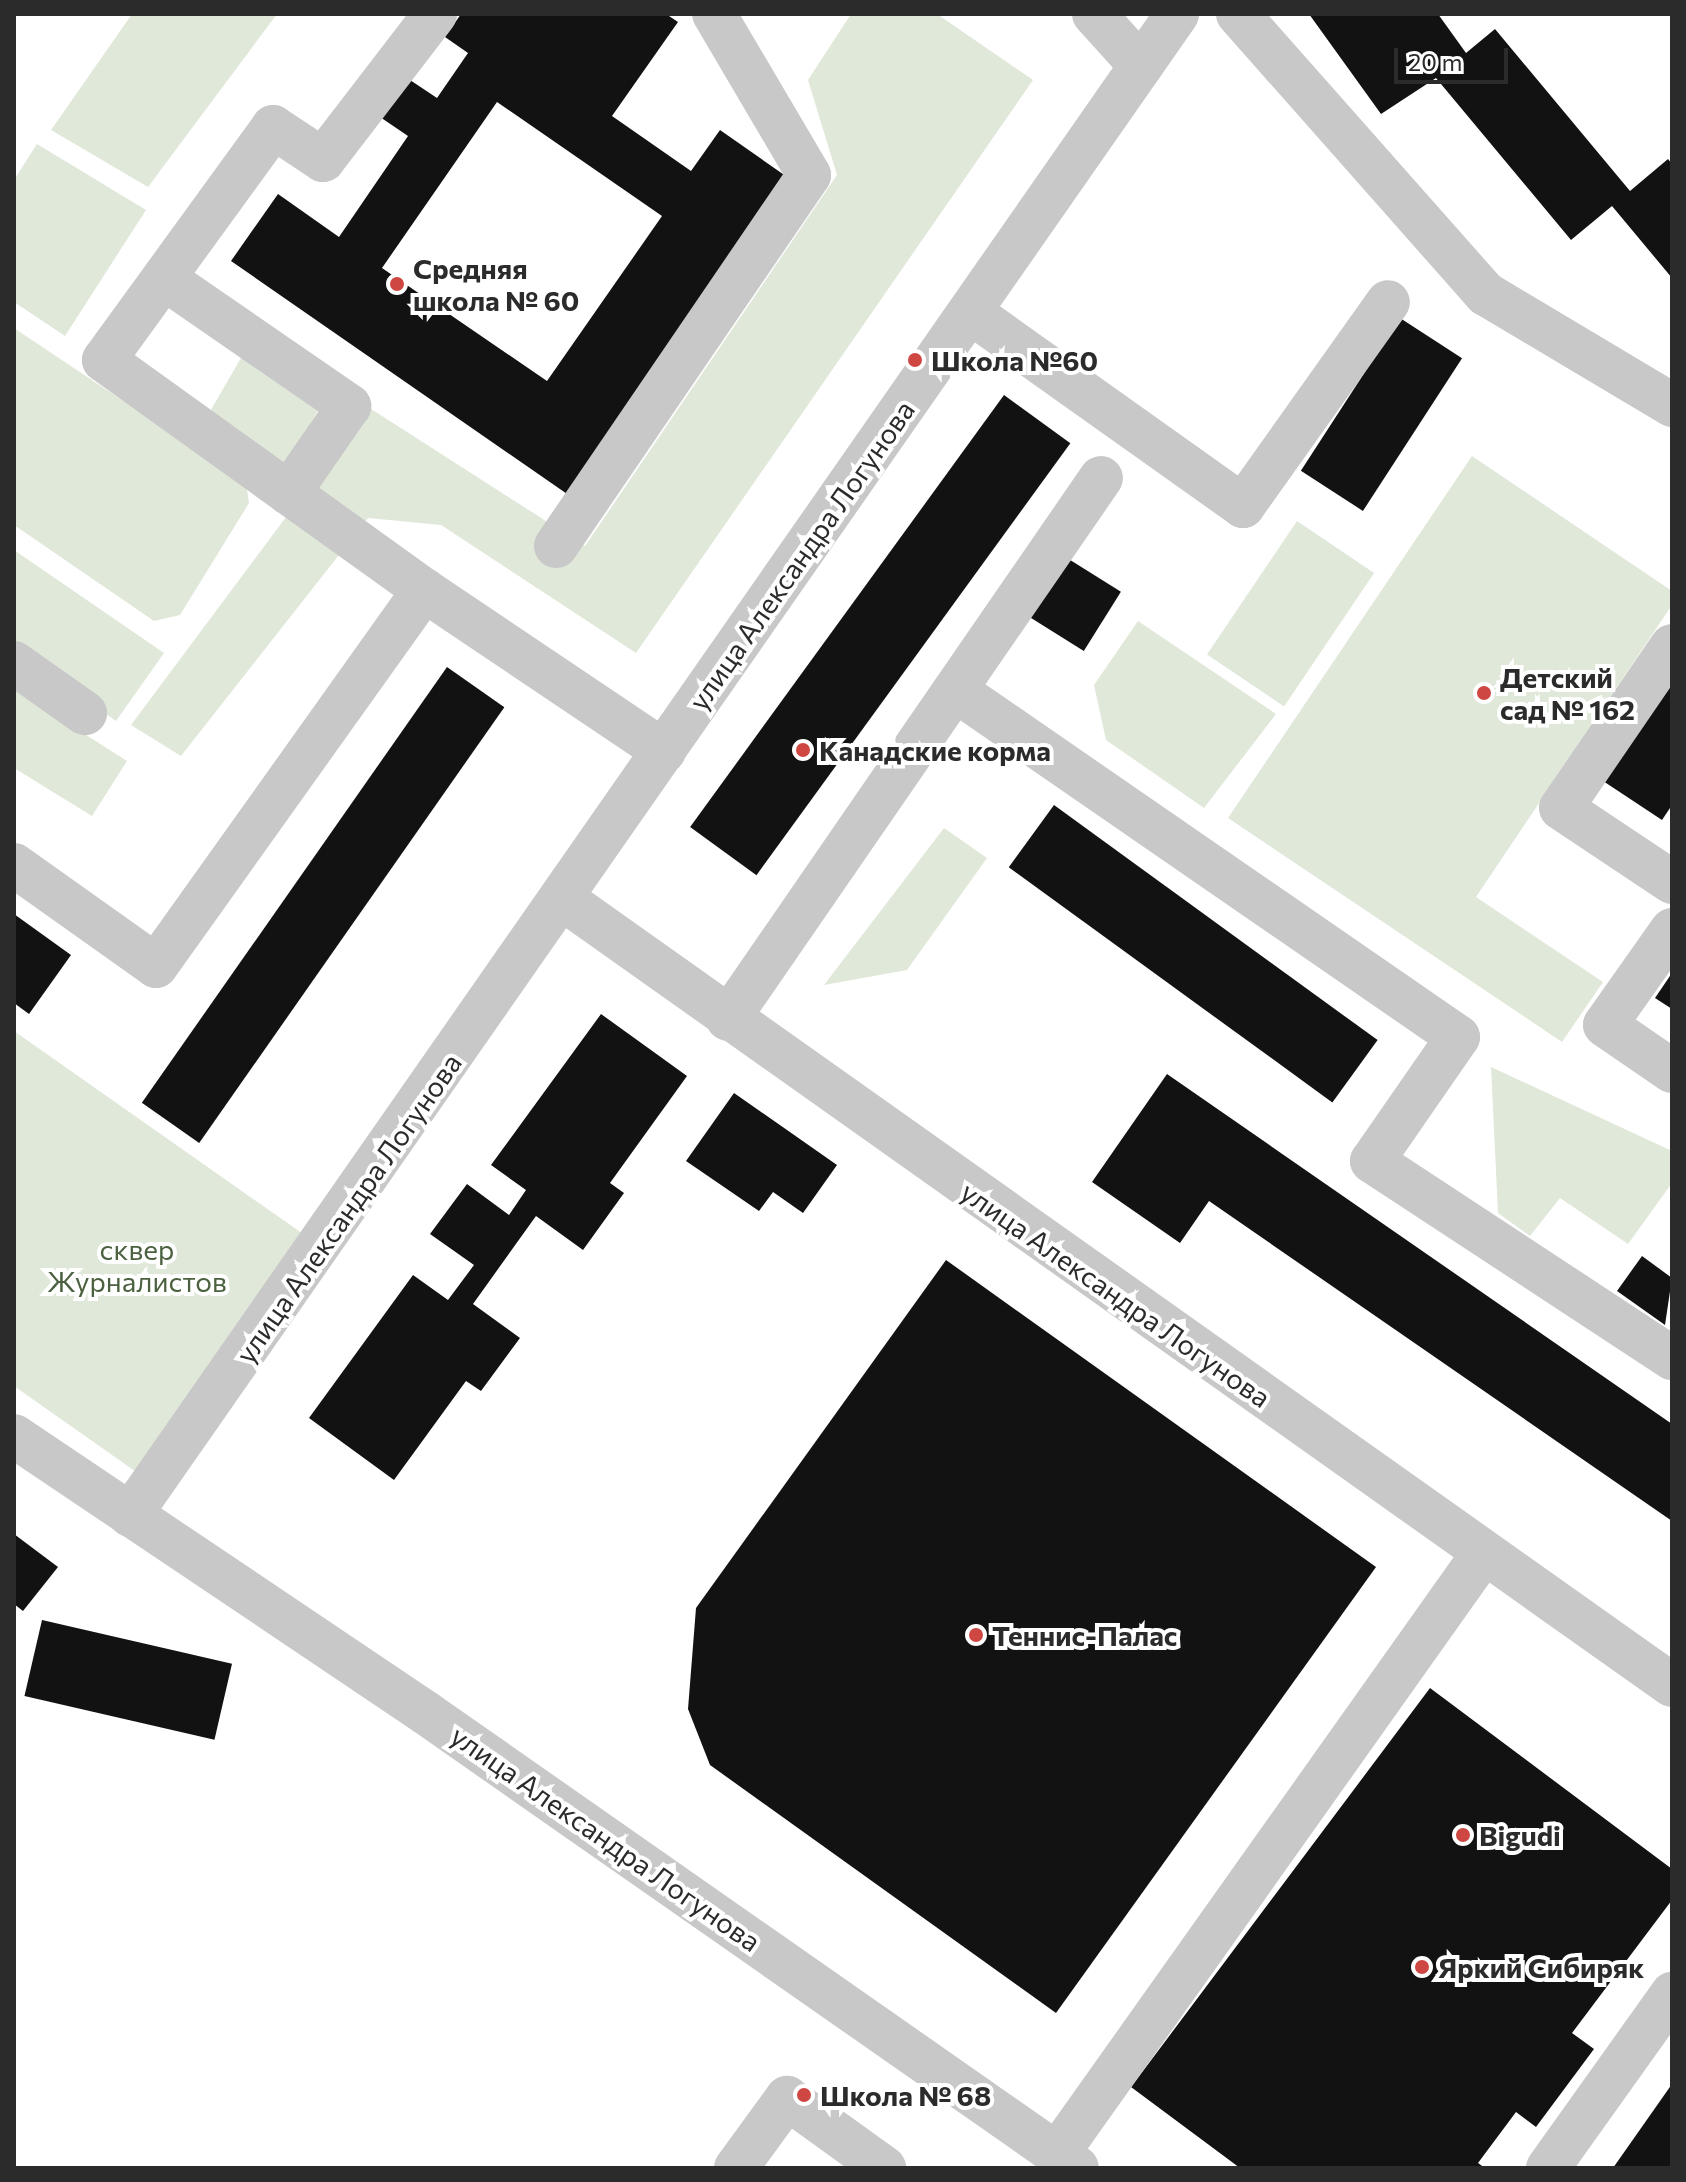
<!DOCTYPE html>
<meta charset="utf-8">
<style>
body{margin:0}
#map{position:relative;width:1686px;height:2182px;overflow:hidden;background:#fff;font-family:Commissioner,sans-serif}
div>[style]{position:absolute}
.green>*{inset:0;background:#e0e8da;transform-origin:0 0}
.building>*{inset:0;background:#121212;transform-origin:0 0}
.minor>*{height:44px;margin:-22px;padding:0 22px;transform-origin:22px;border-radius:22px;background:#c8c8c8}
.dots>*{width:22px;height:22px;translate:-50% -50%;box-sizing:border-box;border:4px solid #fff;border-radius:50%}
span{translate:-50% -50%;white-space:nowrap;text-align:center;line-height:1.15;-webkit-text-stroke:8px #fff;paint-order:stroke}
.poi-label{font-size:28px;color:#2b2b2b;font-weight:700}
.left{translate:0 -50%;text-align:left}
.street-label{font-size:28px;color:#2b2b2b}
.park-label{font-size:28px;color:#4b613f}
.frame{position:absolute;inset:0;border:16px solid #2b2b2b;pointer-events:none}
.scale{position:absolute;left:1394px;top:48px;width:114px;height:36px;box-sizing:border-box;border:4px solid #2b2b2b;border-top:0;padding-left:10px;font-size:24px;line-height:28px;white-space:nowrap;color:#2b2b2b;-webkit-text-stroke:6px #fff;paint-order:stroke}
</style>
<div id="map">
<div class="green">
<i style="clip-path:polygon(132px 14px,277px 14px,148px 187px,51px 130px)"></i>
<i style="clip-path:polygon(851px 14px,937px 14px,1033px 80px,636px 653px,441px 525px,368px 518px,181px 756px,131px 725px,368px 407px,585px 546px,837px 175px,808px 80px)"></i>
<i style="clip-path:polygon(37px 144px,146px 210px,65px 336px,14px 302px,14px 180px)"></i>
<i style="clip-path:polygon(14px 328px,246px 483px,249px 503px,180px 615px,154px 621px,14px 525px)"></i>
<i style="left:245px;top:351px;width:93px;height:80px;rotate:30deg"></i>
<i style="clip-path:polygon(1472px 456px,1672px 591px,1672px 605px,1476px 897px,1603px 982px,1562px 1042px,1228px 818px)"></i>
<i style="left:1297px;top:521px;width:93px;height:161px;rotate:34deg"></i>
<i style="clip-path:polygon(14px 550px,164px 653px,116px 721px,14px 649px)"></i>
<i style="clip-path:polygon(1138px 621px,1276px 714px,1204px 808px,1106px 740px,1094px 685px)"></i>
<i style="clip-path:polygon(14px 689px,127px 761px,92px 816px,14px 768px)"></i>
<i style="clip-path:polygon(944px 828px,987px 858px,907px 970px,824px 985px)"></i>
<i style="clip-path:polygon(14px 1031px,306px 1236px,139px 1474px,14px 1386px)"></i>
<i style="clip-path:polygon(1491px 1067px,1672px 1151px,1672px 1183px,1628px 1244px,1560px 1198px,1530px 1236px,1498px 1213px)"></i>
</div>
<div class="building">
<i style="clip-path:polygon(evenodd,461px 14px,666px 14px,678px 22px,612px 116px,691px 171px,720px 130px,790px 179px,570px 496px,231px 261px,278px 194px,339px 237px,408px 136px,380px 117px,407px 78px,437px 98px,468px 53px,445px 37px,461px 14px,497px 102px,662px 216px,547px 381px,382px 268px,497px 102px)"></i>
<i style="clip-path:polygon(1309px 14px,1438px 14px,1466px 53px,1495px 29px,1630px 191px,1668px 159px,1672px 164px,1672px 278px,1612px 206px,1571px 240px,1436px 78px,1381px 114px)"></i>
<i style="left:1400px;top:318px;width:74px;height:182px;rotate:33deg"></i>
<i style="left:1004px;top:395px;width:82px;height:534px;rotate:36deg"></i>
<i style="left:1059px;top:553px;width:73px;height:70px;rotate:32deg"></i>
<i style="clip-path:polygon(1672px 665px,1672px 805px,1662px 820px,1597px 777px)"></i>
<i style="left:447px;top:667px;width:70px;height:532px;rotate:35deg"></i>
<i style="left:1054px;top:805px;width:400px;height:77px;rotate:36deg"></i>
<i style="clip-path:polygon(14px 914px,71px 955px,29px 1014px,14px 1003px)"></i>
<i style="clip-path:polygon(1672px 973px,1672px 1009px,1655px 998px)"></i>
<i style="clip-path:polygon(601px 1014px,687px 1076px,610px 1183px,624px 1193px,583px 1250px,536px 1216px,473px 1304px,520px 1338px,481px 1391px,466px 1381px,394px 1480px,309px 1418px,413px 1275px,448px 1300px,474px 1265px,430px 1234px,467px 1184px,509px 1215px,526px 1190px,491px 1165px)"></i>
<i style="clip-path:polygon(1167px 1074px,1672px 1424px,1672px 1521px,1209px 1201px,1180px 1243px,1092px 1182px)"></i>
<i style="clip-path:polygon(734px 1093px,837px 1165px,803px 1213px,773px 1192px,759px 1211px,686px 1161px)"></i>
<i style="clip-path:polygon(1642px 1256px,1672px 1278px,1665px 1325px,1617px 1291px)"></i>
<i style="clip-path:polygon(946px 1260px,1376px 1567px,1056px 2013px,710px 1765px,688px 1709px,696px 1608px)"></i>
<i style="clip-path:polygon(14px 1534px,58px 1567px,23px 1611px,14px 1604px)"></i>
<i style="left:42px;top:1620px;width:195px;height:78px;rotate:13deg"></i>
<i style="clip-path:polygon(1430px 1688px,1672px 1869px,1672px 1900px,1572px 2033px,1594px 2049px,1536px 2127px,1516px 2112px,1478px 2163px,1485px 2168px,1240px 2168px,1131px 2087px)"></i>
<i style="clip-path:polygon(1672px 2084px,1672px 2168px,1613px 2168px)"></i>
</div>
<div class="minor">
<i style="left:1094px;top:14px;width:70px;rotate:47.9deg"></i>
<i style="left:1238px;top:14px;width:374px;rotate:48.5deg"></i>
<i style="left:1486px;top:294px;width:217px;rotate:30.8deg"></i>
<i style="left:165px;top:279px;width:224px;rotate:34.6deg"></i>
<i style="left:349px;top:406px;width:106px;rotate:124.6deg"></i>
<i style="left:970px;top:312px;width:335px;rotate:35.4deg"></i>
<i style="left:1243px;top:506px;width:250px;rotate:-54.6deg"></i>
<i style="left:556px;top:546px;width:449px;rotate:-55.7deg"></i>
<i style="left:809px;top:175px;width:187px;rotate:-120.5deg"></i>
<i style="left:424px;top:590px;width:394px;rotate:-144.3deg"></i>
<i style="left:104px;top:360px;width:288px;rotate:-54deg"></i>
<i style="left:273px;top:127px;width:60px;rotate:33.4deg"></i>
<i style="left:323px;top:160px;width:184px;rotate:-52.5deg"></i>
<i style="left:1672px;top:646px;width:196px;rotate:124.4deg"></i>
<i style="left:1561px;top:808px;width:133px;rotate:33.7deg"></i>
<i style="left:14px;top:663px;width:87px;rotate:35.2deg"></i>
<i style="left:955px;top:690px;width:611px;rotate:34.6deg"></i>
<i style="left:1458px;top:1037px;width:151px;rotate:124.7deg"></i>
<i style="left:1372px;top:1161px;width:359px;rotate:33.3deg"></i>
<i style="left:14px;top:865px;width:174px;rotate:35.4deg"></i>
<i style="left:156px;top:966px;width:462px;rotate:-54.5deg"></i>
<i style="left:424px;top:590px;width:289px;rotate:33.9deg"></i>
<i style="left:563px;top:899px;width:1359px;rotate:35.33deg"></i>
<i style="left:1672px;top:930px;width:116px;rotate:125.2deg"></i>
<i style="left:1605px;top:1025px;width:81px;rotate:34.5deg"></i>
<i style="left:728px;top:1019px;width:657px;rotate:-55.42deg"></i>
<i style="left:14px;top:1436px;width:496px;rotate:33.9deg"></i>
<i style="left:426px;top:1713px;width:794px;rotate:34.95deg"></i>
<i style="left:130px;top:1515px;width:1830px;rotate:-55.1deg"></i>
<i style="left:1057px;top:2154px;width:736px;rotate:-54.63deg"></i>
<i style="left:736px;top:2168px;width:87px;rotate:-53.9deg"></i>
<i style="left:787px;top:2098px;width:120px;rotate:35.8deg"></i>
<i style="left:1548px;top:2168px;width:214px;rotate:-54.5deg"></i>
</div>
<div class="dots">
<i style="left:397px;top:284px;background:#ce4742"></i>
<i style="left:915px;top:360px;background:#ce4742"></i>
<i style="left:1484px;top:693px;background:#ce4742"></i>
<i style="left:803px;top:750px;background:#ce4742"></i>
<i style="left:976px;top:1635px;background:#ce4742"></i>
<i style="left:1463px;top:1835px;background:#ce4742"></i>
<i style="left:1422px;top:1967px;background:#ce4742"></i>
<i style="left:804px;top:2095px;background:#ce4742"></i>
</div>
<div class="poi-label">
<span class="left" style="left:413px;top:284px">Средняя<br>школа № 60</span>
<span class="left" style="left:931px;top:360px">Школа №60</span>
<span class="left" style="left:1500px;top:693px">Детский<br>сад № 162</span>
<span class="left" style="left:819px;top:750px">Канадские корма</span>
<span class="left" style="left:992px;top:1635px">Теннис-Палас</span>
<span class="left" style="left:1479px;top:1835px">Bigudi</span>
<span class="left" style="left:1438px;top:1967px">Яркий Сибиряк</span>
<span class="left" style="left:820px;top:2095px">Школа № 68</span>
</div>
<div class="street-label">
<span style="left:801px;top:555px;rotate:-55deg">улица Александра Логунова</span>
<span style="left:348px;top:1208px;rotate:-55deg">улица Александра Логунова</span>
<span style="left:1116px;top:1294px;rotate:35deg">улица Александра Логунова</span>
<span style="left:606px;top:1838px;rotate:35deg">улица Александра Логунова</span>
</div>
<div class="park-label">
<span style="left:137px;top:1265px">сквер<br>Журналистов</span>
</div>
<div class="frame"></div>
<div class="scale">20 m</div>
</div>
